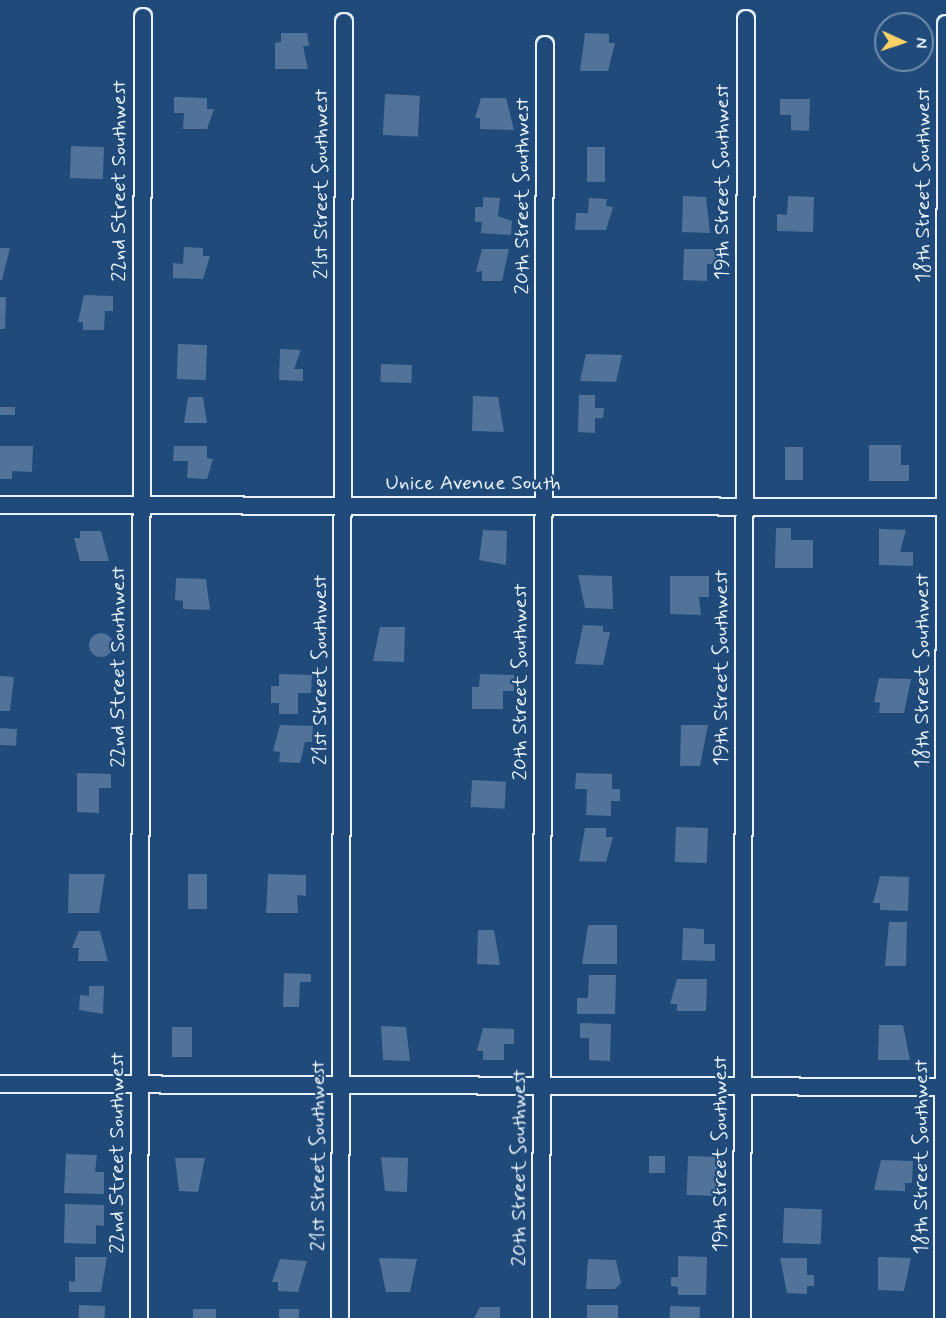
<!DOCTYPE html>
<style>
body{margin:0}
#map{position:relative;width:946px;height:1318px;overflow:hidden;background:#1f4a7a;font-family:Mynerve,sans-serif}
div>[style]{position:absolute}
.building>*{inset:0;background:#517399;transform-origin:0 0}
.round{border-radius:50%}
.roads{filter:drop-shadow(2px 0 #e8f1f8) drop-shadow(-2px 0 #e8f1f8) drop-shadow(0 2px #e8f1f8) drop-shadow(0 -2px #e8f1f8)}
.minor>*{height:16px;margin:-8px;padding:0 8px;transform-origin:8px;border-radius:8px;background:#1f4a7a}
span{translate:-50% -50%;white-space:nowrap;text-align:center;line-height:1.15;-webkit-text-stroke:4.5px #1f4a7a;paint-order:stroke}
.street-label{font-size:21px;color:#e8f1f8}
.north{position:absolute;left:874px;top:12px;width:60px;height:60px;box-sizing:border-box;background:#1f4a7a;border:2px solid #6f8dac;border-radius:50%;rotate:93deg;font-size:16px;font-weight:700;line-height:24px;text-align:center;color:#e8f1f8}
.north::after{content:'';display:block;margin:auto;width:21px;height:27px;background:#ffd166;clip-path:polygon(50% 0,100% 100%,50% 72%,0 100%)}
</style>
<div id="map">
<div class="building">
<i style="clip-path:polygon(281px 33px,307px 33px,309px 46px,303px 46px,308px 69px,275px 69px,275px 43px,281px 42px)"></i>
<i style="clip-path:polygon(585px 33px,609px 34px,609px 43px,615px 43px,608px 71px,580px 71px)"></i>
<i style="left:385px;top:94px;width:35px;height:41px;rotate:3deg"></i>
<i style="clip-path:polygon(174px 97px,207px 98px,207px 109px,214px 109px,207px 129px,183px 129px,184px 113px,174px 113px)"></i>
<i style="clip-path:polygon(481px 98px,506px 98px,514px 130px,480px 129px,480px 118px,475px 118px)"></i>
<i style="clip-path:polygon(780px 99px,810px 99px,809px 131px,791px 130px,791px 115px,780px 115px)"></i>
<i style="left:71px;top:146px;width:33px;height:32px;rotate:2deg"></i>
<i style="left:587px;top:147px;width:18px;height:35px"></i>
<i style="clip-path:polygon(683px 196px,706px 197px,710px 233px,682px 232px)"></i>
<i style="clip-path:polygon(788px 196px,814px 197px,813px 232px,777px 231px,777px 214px,787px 215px)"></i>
<i style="clip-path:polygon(483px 197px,500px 198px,498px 216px,512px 221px,511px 235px,481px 233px,482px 222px,475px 222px,475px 207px,483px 207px)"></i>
<i style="clip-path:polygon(589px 198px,607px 199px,606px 206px,613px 207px,606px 230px,575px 230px,576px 213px,588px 213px)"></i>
<i style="clip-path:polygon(184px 247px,203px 248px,203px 256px,210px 256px,203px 279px,173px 278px,173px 263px,183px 264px)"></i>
<i style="clip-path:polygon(0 248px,10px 248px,2px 280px,0 280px)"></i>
<i style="clip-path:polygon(482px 249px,509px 249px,502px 281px,482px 281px,482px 271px,476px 272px)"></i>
<i style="clip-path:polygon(684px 249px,717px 249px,717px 264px,707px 264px,707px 281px,683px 280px)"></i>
<i style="clip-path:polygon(84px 295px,113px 296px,113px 311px,105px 311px,104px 330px,83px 330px,83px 322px,78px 322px)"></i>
<i style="clip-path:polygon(0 297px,6px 297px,5px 329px,0 329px)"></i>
<i style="left:178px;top:344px;width:29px;height:35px;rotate:2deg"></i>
<i style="clip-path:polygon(280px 349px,301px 350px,294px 369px,303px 369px,303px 381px,279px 380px)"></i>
<i style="clip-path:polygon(586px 354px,622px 355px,616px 382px,580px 381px)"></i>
<i style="left:381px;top:364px;width:31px;height:18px;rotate:2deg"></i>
<i style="clip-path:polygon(579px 395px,595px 395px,595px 408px,604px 408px,603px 418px,595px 418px,595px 433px,578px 432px)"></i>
<i style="clip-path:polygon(473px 396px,498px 397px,504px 432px,472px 431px)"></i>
<i style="clip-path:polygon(188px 397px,203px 397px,207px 423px,184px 423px)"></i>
<i style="left:0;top:407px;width:15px;height:8px"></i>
<i style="clip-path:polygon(869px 445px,901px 445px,901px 465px,909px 465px,909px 481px,869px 481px)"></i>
<i style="clip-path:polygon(0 446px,33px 446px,32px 472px,12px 471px,12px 479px,0 479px)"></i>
<i style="clip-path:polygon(174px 446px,207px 446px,207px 458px,213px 459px,207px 479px,187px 478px,188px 461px,173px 461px)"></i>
<i style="left:785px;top:447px;width:18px;height:33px"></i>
<i style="clip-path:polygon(776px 528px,791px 528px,791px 540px,813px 540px,813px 568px,775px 568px)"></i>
<i style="clip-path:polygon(879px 529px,906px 530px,900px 552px,913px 552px,913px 566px,879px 565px)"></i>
<i style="clip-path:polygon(483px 530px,507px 531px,506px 565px,479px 560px)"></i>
<i style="clip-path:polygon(80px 531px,101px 531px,109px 561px,80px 561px,74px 538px,80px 538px)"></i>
<i style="clip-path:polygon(578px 575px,612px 576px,613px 609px,585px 608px)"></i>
<i style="clip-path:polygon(670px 576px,709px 576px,709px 597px,699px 597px,701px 615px,670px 614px)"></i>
<i style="clip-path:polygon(176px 578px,206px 579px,210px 610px,183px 609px,183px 601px,175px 600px)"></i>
<i style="clip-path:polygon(583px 625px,603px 626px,603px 632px,610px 632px,603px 665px,575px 664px)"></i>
<i style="clip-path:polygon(380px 627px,405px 627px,404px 662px,373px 661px)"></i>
<i class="round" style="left:89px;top:633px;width:24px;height:24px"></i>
<i style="clip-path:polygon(279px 674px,312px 675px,311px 693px,298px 693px,298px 714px,279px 714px,279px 703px,271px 703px,271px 686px,279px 686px)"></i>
<i style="clip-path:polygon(480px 674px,514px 675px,514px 691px,503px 691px,503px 709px,472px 709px,472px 687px,479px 687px)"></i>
<i style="clip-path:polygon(0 676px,14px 677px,10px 711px,0 711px)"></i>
<i style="clip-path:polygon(879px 678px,911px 679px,904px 713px,879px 713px,880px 703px,874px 702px)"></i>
<i style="clip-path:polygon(280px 725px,313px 726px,312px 742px,305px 742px,300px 763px,279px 762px,280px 752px,273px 751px)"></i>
<i style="clip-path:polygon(681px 725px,708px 725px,700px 766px,680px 766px)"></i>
<i style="left:0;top:728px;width:17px;height:17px;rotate:3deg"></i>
<i style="clip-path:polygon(77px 773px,111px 774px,111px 788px,99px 788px,99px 813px,77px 812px)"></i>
<i style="clip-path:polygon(576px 773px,612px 774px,612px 789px,620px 789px,620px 801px,611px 801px,611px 816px,586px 815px,587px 789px,575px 789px)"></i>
<i style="left:472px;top:780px;width:34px;height:27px;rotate:3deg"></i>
<i style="left:676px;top:827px;width:32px;height:35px;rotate:2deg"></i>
<i style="clip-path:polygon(585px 828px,606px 828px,606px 837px,613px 837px,606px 862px,579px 861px)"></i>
<i style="clip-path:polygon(69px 874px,105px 874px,99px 913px,68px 913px)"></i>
<i style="left:188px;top:874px;width:19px;height:35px"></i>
<i style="clip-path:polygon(268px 874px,306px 875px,306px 896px,297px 895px,298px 913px,266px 913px)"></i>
<i style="clip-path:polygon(880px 876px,909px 877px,908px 911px,880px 910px,880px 903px,873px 903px)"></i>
<i style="clip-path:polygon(889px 922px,907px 922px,906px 966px,885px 966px)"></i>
<i style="clip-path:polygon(588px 925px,617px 925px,617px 964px,582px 964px)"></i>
<i style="clip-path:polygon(683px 928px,704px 929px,704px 944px,715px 944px,715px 961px,682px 960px)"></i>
<i style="clip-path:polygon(478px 930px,494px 930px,500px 965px,477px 964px)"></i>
<i style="clip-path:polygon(79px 931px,100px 931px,108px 961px,78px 961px,79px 948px,72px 948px)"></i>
<i style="clip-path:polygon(284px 973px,311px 974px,311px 982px,300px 982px,299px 1007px,283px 1007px)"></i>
<i style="clip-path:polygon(589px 975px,616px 975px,615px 1014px,577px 1014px,577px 998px,588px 998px)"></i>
<i style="clip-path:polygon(677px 979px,707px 979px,706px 1011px,677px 1011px,677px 1004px,670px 1004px)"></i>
<i style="clip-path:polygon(89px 986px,104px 986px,103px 1014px,79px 1010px,80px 995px,89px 996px)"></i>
<i style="clip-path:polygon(580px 1023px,611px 1024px,610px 1061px,589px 1060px,589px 1038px,580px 1038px)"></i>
<i style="clip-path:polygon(879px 1025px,903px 1025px,910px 1060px,878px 1060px)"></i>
<i style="clip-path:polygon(381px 1026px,406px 1027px,410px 1061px,383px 1060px)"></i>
<i style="left:172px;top:1027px;width:20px;height:30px"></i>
<i style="clip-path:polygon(483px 1028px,514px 1029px,514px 1044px,504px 1044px,504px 1060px,483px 1060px,483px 1051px,477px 1051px)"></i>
<i style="clip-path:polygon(66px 1154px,97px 1155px,95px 1172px,104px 1172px,104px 1194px,64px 1193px)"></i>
<i style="left:649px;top:1156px;width:16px;height:17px"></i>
<i style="left:688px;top:1156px;width:30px;height:39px;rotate:2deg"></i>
<i style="clip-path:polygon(381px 1157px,408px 1158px,407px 1192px,385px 1191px)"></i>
<i style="clip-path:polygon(175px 1158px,205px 1158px,198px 1192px,179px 1191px)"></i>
<i style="clip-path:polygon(881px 1160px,913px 1161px,912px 1183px,905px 1183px,905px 1191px,874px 1190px)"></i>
<i style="clip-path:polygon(65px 1204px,104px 1205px,104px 1226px,96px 1225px,96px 1244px,64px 1243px)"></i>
<i style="left:784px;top:1208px;width:38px;height:35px;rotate:2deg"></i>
<i style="clip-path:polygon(678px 1256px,707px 1257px,706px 1295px,678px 1295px,678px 1287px,671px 1286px,671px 1277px,678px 1277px)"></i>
<i style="clip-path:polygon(75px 1257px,107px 1257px,101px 1292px,69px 1292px,69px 1281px,75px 1282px)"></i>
<i style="clip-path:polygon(878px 1257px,911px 1258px,904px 1291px,878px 1290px)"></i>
<i style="clip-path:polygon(379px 1258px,417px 1259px,410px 1292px,386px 1292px)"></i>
<i style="clip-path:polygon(780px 1258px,807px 1258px,807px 1275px,814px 1275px,814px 1286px,807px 1286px,807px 1294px,787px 1293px)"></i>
<i style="clip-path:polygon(280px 1259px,307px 1261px,298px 1292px,278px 1291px,278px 1282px,272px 1282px)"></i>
<i style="clip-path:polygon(588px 1259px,616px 1260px,621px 1283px,615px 1289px,586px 1289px)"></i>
<i style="left:79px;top:1305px;width:26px;height:13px;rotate:2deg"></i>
<i style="left:587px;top:1305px;width:31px;height:13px"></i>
<i style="left:670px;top:1306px;width:30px;height:12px;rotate:2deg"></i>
<i style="clip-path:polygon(480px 1307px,500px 1307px,500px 1318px,474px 1318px)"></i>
<i style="left:193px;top:1309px;width:23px;height:9px"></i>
<i style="left:279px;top:1309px;width:20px;height:9px"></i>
</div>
<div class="roads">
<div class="minor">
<i style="left:0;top:505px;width:946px;rotate:0.12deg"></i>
<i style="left:0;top:1084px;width:946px;rotate:0.18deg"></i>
<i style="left:139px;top:1318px;width:1301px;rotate:-89.82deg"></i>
<i style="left:340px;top:1318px;width:1296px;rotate:-89.82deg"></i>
<i style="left:541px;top:1318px;width:1273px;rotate:-89.82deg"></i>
<i style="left:742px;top:1318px;width:1299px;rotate:-89.82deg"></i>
<i style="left:943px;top:1318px;width:1294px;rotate:-89.87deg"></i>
</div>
</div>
<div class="street-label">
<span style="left:119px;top:181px;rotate:-90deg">22nd Street Southwest</span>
<span style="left:722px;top:182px;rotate:-90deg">19th Street Southwest</span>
<span style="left:321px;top:184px;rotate:-90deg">21st Street Southwest</span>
<span style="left:923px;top:185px;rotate:-90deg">18th Street Southwest</span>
<span style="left:522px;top:196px;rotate:-90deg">20th Street Southwest</span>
<span style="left:473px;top:483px">Unice Avenue South</span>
<span style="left:118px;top:667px;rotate:-90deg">22nd Street Southwest</span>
<span style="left:721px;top:668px;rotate:-90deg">19th Street Southwest</span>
<span style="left:320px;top:670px;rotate:-90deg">21st Street Southwest</span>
<span style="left:922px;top:671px;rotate:-90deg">18th Street Southwest</span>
<span style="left:520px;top:682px;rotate:-90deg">20th Street Southwest</span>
<span style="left:117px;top:1153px;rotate:-90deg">22nd Street Southwest</span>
<span style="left:720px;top:1154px;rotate:-90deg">19th Street Southwest</span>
<span style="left:318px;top:1156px;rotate:-90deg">21st Street Southwest</span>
<span style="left:921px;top:1157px;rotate:-90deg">18th Street Southwest</span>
<span style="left:519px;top:1168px;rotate:-90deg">20th Street Southwest</span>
</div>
<div class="north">N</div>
</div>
